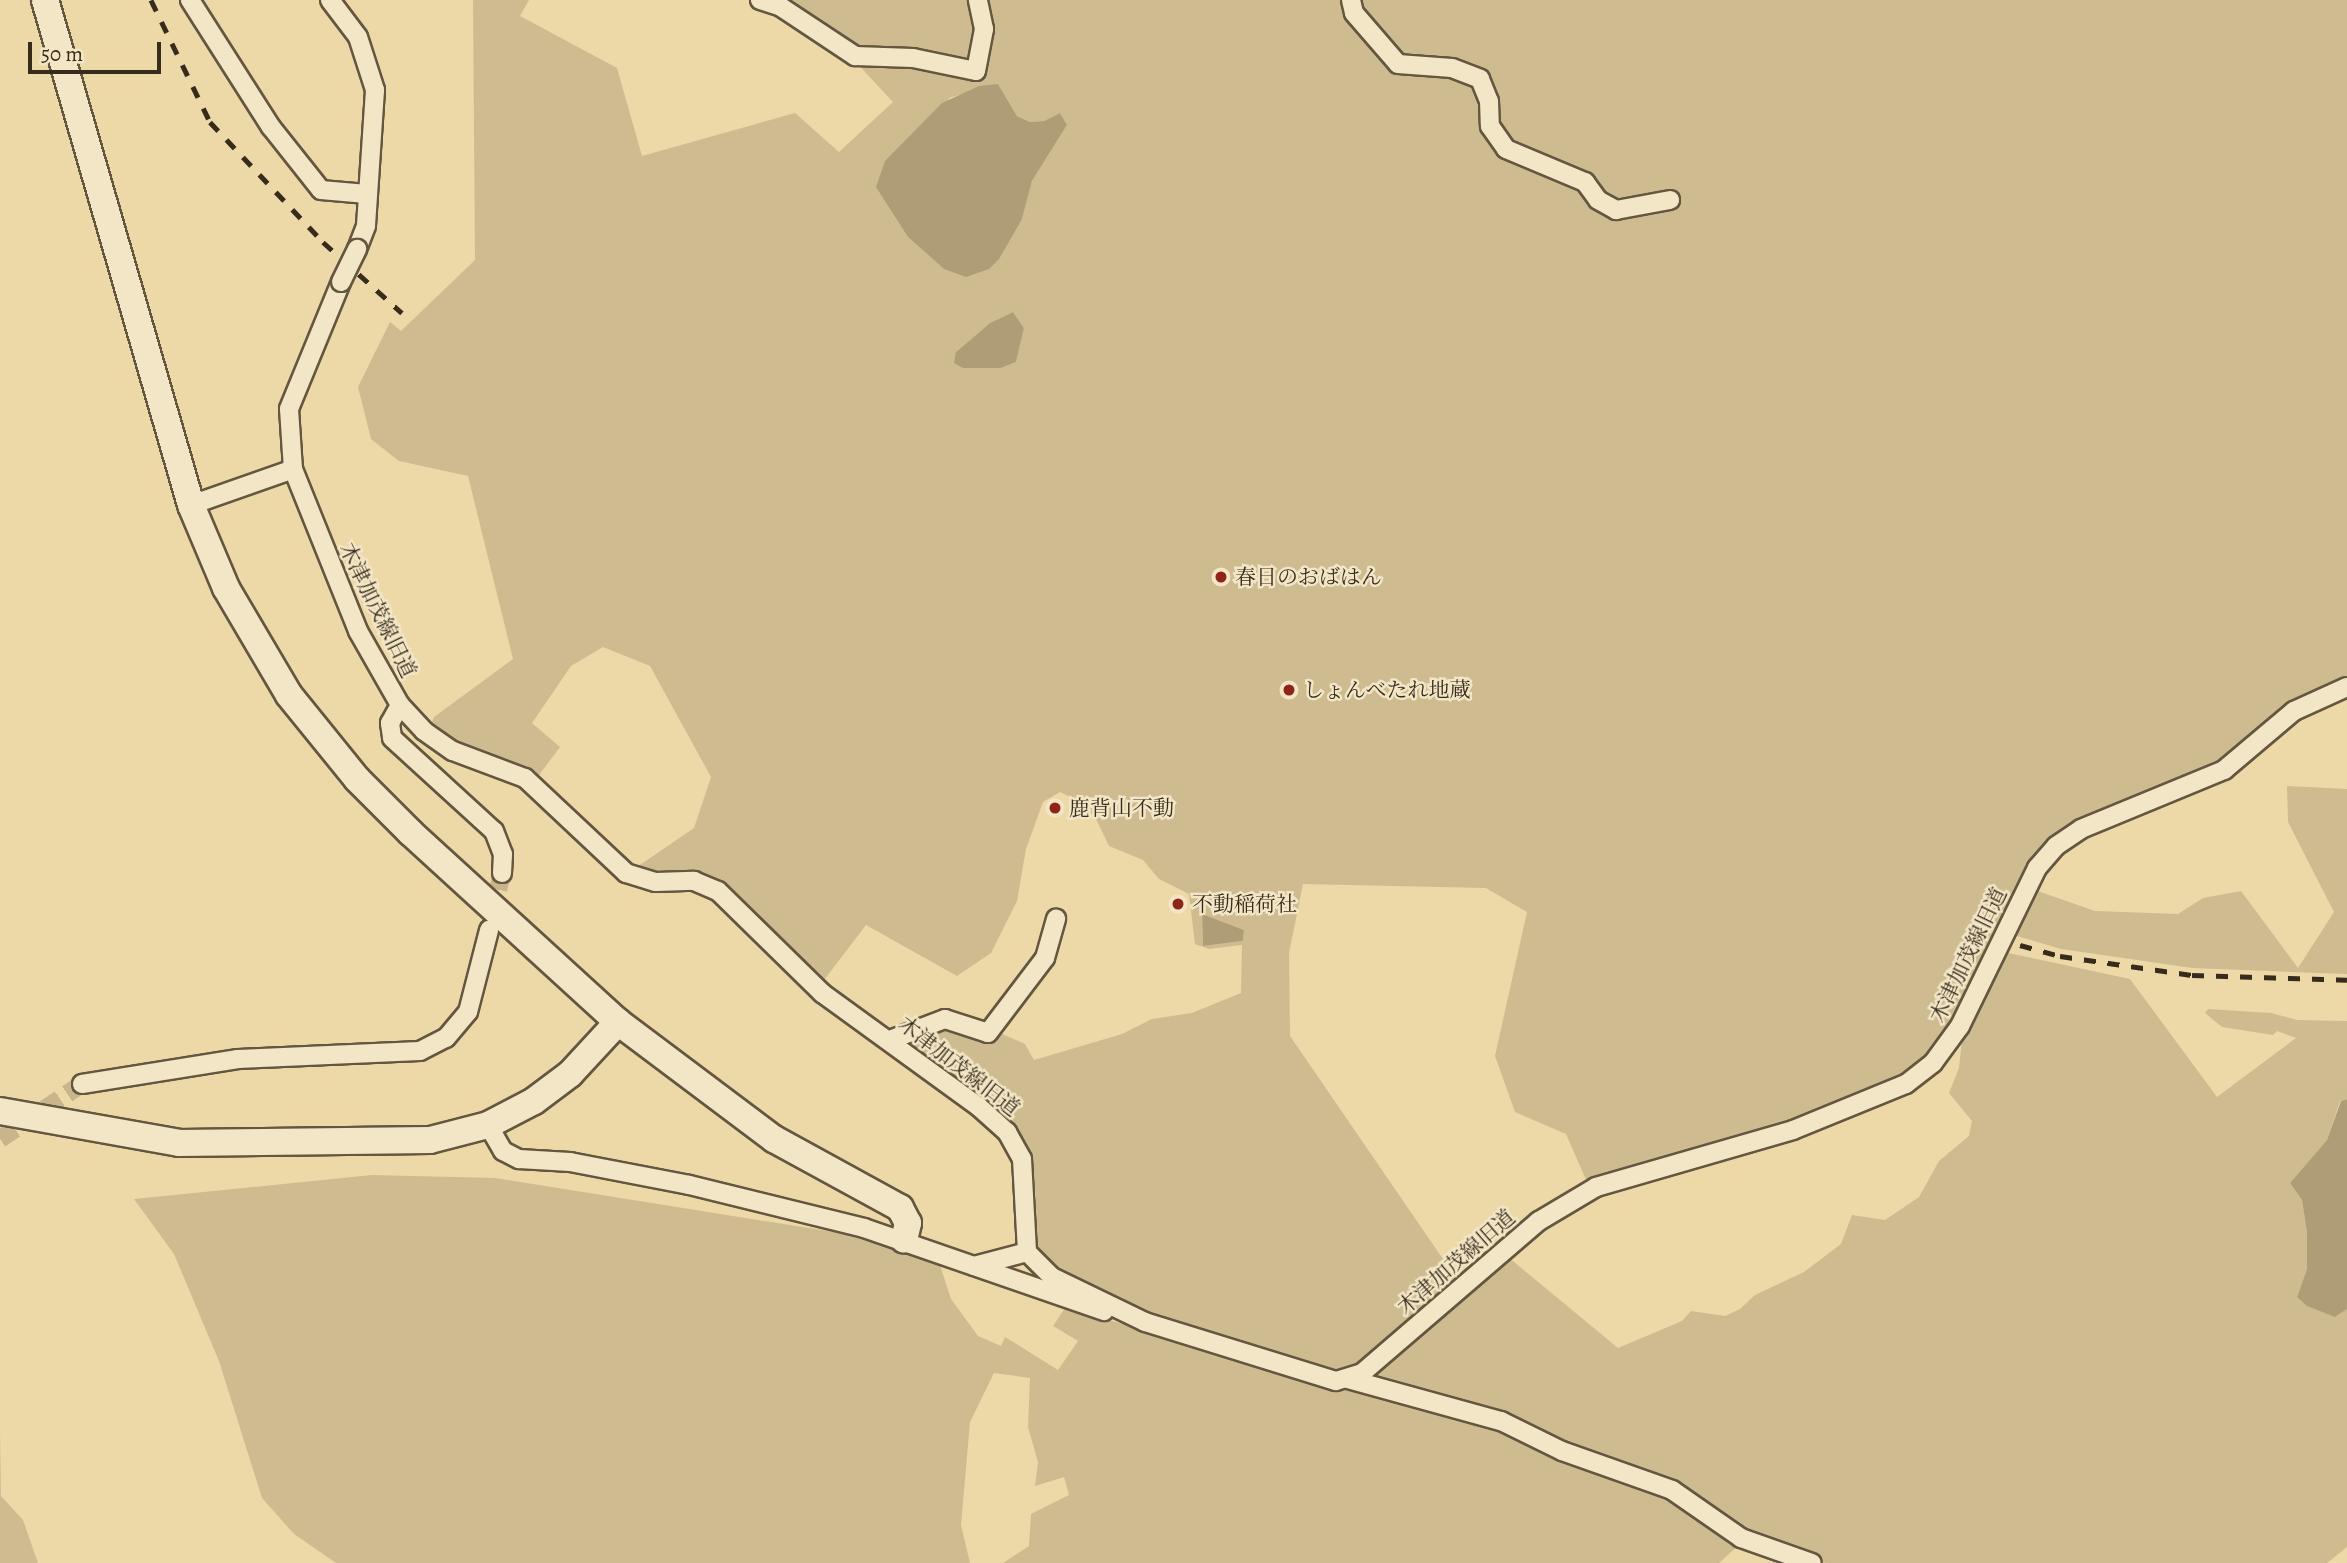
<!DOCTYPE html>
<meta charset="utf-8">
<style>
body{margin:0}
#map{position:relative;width:2347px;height:1563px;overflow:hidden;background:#edd8a8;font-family:Alegreya,"Noto Serif JP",serif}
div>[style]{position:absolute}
.green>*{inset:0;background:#cebb90}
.water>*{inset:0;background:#af9d78}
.street-tunnel>*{height:18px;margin-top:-9px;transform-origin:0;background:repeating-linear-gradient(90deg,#c9b58c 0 18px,transparent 0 27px)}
.roads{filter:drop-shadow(2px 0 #64563f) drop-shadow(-2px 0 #64563f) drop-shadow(0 2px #64563f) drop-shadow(0 -2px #64563f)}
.street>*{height:18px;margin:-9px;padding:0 9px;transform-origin:9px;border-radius:9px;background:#f3e6c6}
.secondary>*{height:26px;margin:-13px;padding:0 13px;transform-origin:13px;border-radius:13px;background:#f3e6c6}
.rail>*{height:5px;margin-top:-2.5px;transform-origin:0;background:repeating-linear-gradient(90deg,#372b1c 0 12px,transparent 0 24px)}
.bridges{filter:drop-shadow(2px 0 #64563f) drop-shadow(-2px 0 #64563f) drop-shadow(0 2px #64563f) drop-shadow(0 -2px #64563f)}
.street-bridge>*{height:18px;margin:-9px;padding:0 9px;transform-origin:9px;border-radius:9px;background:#f3e6c6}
.dots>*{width:19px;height:19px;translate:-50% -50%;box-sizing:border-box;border:4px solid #f3e6c6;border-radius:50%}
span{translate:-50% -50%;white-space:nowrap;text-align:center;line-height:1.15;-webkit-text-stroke:5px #f3e6c6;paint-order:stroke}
.poi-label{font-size:21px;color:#372b1c}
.left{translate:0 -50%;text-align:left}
.street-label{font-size:21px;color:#372b1c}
.scale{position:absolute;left:28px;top:42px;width:133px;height:32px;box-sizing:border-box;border:4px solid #372b1c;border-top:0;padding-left:9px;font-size:21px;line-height:24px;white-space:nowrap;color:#372b1c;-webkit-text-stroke:5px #f3e6c6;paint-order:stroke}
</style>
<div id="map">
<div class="green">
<i style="clip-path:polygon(evenodd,473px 0,529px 0,520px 16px,617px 68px,642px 156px,795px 113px,839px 152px,893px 102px,853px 59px,980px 76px,982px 0,2347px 0,2347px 681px,2221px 763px,2052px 841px,1955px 1022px,1927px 1059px,1900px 1080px,1765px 1133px,1609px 1172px,1587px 1182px,1566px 1134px,1515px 1112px,1495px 1056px,1527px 912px,1486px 888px,1303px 884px,1289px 953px,1290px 1036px,1458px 1281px,1362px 1365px,1335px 1372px,1144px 1313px,1061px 1274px,1042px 1259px,1037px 1247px,1035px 1183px,1021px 1137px,892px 1032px,957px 1014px,1025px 1044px,1034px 1060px,1122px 1034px,1152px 1019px,1192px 1013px,1241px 993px,1242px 945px,1209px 949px,1195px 944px,1189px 894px,1159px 879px,1143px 860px,1109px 846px,1095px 817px,1080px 802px,1060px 792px,1043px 802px,1026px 849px,1017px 901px,991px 953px,957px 976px,866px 925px,821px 984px,724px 888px,634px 869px,694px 828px,711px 777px,650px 666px,603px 647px,571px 666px,532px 723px,560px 747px,536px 779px,511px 762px,452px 743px,431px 725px,434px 717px,513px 659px,468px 476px,399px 461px,371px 439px,358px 387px,390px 322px,401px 331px,475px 260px,473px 0,998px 84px,1017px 116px,1030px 122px,1044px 121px,1060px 113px,1067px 125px,1032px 181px,1022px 219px,944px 269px,908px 237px,949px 98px,998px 84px,473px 0,1013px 312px,1024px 328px,1016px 362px,1001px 368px,963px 368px,956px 352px,990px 323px,1013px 312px,473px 0,1202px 914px,1244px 930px,1243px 941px,1203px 946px,1202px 914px)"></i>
<i style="clip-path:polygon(783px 0,975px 0,981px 28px,971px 65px,856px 53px)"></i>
<i style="clip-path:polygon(2287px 786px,2347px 789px,2347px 974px,2192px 968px,2061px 949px,2010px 934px,2032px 889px,2095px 911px,2178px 914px,2203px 898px,2241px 891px,2298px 968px,2334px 912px,2288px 822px)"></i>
<i style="clip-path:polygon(2004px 952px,2130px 979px,2217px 1097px,2296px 1038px,2277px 1031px,2273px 1035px,2222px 1027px,2205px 1013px,2208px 1009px,2271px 1013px,2297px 1020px,2347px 1021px,2347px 1099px,2340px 1101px,2327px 1140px,2290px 1183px,2302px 1200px,2307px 1233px,2307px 1269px,2297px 1297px,2335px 1317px,2347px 1309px,2347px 1547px,2327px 1563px,1826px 1563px,1748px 1536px,1679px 1487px,1362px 1381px,1508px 1257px,1618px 1348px,1682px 1321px,1691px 1311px,1725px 1316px,1740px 1309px,1755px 1295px,1804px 1272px,1841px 1244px,1852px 1215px,1885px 1220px,1919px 1197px,1939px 1161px,1969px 1136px,1972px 1121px,1949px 1093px,1959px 1068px,1962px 1040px)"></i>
<i style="clip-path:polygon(372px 1175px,495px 1178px,840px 1233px,939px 1262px,951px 1299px,978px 1336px,1001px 1346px,1005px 1337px,1058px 1370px,1078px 1341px,1053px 1326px,1065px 1308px,1496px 1427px,1668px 1496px,1741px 1543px,1719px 1563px,1003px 1563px,1029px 1546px,1031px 1514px,1069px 1495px,1064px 1477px,1035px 1486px,1038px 1462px,1028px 1427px,1030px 1378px,994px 1373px,970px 1422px,961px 1525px,970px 1563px,336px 1563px,294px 1534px,262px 1498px,219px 1361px,174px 1254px,134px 1199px)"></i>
<i style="clip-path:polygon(0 1430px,1px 1496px,23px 1520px,38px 1563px,0 1563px)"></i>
</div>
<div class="water">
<i style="clip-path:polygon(998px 84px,1017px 116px,1030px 122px,1044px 121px,1060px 113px,1067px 125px,1032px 181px,1022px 219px,999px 259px,989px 269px,966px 277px,944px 269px,908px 237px,876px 187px,885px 161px,942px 103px,979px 86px)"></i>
<i style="clip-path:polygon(1013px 312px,1024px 328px,1016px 362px,1001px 368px,963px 368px,954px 363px,956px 352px,990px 323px)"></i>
<i style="clip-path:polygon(1202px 914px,1244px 930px,1243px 941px,1203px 946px)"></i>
<i style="clip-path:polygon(2347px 1099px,2347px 1309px,2335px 1317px,2307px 1306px,2297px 1297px,2307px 1269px,2307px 1233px,2302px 1200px,2290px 1183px,2327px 1140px,2341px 1101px)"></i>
</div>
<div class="street-tunnel">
<i style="left:492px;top:916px;width:44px;rotate:-76.9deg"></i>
<i style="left:0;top:1139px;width:99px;rotate:-33.9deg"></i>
</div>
<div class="roads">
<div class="street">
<i style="left:190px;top:0;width:151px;rotate:57.5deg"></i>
<i style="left:271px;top:127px;width:80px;rotate:51.6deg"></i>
<i style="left:321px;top:190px;width:46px;rotate:5deg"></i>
<i style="left:330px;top:0;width:46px;rotate:52.9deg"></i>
<i style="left:358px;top:37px;width:56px;rotate:72.2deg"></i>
<i style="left:375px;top:90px;width:136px;rotate:93.8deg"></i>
<i style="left:366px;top:226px;width:25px;rotate:111deg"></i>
<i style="left:760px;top:0;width:22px;rotate:18deg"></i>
<i style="left:781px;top:7px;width:89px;rotate:33.5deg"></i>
<i style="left:855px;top:56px;width:58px;rotate:2deg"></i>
<i style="left:913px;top:58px;width:64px;rotate:11.7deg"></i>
<i style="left:976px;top:71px;width:43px;rotate:-79.2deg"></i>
<i style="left:984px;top:29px;width:30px;rotate:-102deg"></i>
<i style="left:1351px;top:0;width:13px;rotate:77deg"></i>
<i style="left:1354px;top:13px;width:67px;rotate:49.2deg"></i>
<i style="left:1398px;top:64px;width:54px;rotate:4.2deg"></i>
<i style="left:1452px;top:68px;width:30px;rotate:21deg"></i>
<i style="left:1480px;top:79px;width:24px;rotate:68deg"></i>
<i style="left:1489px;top:101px;width:25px;rotate:88deg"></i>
<i style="left:1490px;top:126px;width:28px;rotate:55deg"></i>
<i style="left:1506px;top:149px;width:86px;rotate:22.7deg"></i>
<i style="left:1585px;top:182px;width:22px;rotate:54deg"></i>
<i style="left:1598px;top:200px;width:21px;rotate:29deg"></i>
<i style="left:1616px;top:210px;width:55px;rotate:-10.5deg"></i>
<i style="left:341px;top:282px;width:137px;rotate:112.3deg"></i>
<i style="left:289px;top:409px;width:60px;rotate:86.2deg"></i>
<i style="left:293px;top:469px;width:175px;rotate:68.1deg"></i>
<i style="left:358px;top:631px;width:85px;rotate:60.4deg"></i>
<i style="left:400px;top:705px;width:35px;rotate:47deg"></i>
<i style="left:424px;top:731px;width:35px;rotate:35deg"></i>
<i style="left:453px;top:751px;width:77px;rotate:20.6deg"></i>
<i style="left:525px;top:778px;width:139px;rotate:43.2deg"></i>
<i style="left:626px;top:873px;width:31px;rotate:17deg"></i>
<i style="left:656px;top:882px;width:38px;rotate:-2deg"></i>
<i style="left:694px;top:881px;width:26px;rotate:23deg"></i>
<i style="left:718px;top:891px;width:146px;rotate:44.4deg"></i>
<i style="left:822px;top:993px;width:194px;rotate:36deg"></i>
<i style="left:979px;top:1107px;width:38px;rotate:42deg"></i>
<i style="left:1007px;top:1132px;width:31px;rotate:61deg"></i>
<i style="left:1022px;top:1159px;width:93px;rotate:86.9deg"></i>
<i style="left:1027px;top:1252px;width:35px;rotate:45deg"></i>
<i style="left:1052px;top:1277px;width:103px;rotate:25.8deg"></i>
<i style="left:1145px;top:1322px;width:200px;rotate:17.2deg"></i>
<i style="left:1336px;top:1381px;width:27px;rotate:-17deg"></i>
<i style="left:1362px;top:1373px;width:233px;rotate:-40.7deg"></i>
<i style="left:1539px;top:1221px;width:66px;rotate:-30.8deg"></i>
<i style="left:1596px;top:1187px;width:205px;rotate:-16.1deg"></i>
<i style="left:1793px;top:1130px;width:122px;rotate:-22.2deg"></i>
<i style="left:1906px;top:1084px;width:34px;rotate:-38deg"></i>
<i style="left:1933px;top:1063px;width:46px;rotate:-53.9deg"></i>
<i style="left:1960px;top:1026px;width:176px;rotate:-64deg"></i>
<i style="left:2037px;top:868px;width:29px;rotate:-49deg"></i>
<i style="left:2056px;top:846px;width:30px;rotate:-34deg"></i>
<i style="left:2081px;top:829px;width:155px;rotate:-22.4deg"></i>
<i style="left:2224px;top:770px;width:92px;rotate:-40.1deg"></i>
<i style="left:2294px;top:711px;width:58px;rotate:-24.4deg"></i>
<i style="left:191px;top:505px;width:108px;rotate:-19.4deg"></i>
<i style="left:400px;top:705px;width:21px;rotate:119deg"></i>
<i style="left:390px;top:723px;width:15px;rotate:82deg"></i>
<i style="left:392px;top:738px;width:138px;rotate:42.4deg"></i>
<i style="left:494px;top:831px;width:25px;rotate:69deg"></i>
<i style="left:503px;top:854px;width:19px;rotate:93deg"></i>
<i style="left:890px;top:1040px;width:59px;rotate:-20.9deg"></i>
<i style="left:945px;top:1019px;width:45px;rotate:18deg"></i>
<i style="left:988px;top:1033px;width:94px;rotate:-52.8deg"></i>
<i style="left:1045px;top:958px;width:41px;rotate:-74.2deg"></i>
<i style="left:82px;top:1084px;width:158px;rotate:-9.1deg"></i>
<i style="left:238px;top:1059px;width:182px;rotate:-2.5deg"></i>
<i style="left:420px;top:1051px;width:29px;rotate:-27deg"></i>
<i style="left:446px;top:1038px;width:34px;rotate:-50deg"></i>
<i style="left:468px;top:1012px;width:85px;rotate:-75.6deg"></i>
<i style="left:488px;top:1125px;width:30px;rotate:60deg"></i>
<i style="left:503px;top:1151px;width:18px;rotate:27deg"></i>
<i style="left:519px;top:1159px;width:51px;rotate:3.4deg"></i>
<i style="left:570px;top:1162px;width:121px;rotate:10.9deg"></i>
<i style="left:689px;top:1185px;width:180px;rotate:13.8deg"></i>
<i style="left:864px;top:1228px;width:254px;rotate:19.1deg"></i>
<i style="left:974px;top:1266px;width:55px;rotate:-14.8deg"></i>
<i style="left:1348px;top:1379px;width:159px;rotate:15.4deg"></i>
<i style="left:1501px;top:1421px;width:68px;rotate:26.2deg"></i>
<i style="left:1562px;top:1451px;width:117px;rotate:19.5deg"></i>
<i style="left:1672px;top:1490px;width:84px;rotate:34.8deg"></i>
<i style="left:1741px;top:1538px;width:75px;rotate:19.4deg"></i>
</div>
<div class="secondary">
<i style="left:45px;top:0;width:526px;rotate:73.87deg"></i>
<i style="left:191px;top:505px;width:90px;rotate:67.1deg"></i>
<i style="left:226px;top:588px;width:124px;rotate:59.5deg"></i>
<i style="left:289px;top:695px;width:108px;rotate:51deg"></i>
<i style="left:357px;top:779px;width:76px;rotate:45deg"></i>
<i style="left:411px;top:833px;width:280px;rotate:42.4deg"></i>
<i style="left:618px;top:1022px;width:195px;rotate:36.9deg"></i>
<i style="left:774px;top:1139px;width:144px;rotate:28.7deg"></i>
<i style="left:900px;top:1208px;width:17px;rotate:62deg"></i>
<i style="left:908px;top:1223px;width:17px;rotate:103deg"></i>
<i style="left:0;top:1111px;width:182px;rotate:10.1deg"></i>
<i style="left:179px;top:1143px;width:251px;rotate:-0.7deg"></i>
<i style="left:430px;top:1140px;width:60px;rotate:-14.5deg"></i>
<i style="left:488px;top:1125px;width:52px;rotate:-27.6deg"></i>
<i style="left:534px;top:1101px;width:45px;rotate:-36.9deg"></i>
<i style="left:570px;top:1074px;width:71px;rotate:-47.3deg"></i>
</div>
</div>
<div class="rail">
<i style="left:151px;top:0;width:136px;rotate:64.2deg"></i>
<i style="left:210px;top:122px;width:165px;rotate:46.7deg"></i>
<i style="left:323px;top:242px;width:106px;rotate:41.9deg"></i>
<i style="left:2020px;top:945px;width:41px;rotate:15.4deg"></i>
<i style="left:2060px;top:956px;width:133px;rotate:8.2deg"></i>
<i style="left:2192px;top:975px;width:155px;rotate:1.8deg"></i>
</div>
<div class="bridges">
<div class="street-bridge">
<i style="left:341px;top:282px;width:37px;rotate:-64deg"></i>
</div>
</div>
<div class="dots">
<i style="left:1221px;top:577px;background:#8f2418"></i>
<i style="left:1289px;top:690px;background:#8f2418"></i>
<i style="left:1055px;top:808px;background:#8f2418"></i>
<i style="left:1178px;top:904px;background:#8f2418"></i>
</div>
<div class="poi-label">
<span class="left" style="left:1235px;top:577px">春日のおばはん</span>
<span class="left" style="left:1303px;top:690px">しょんべたれ地蔵</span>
<span class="left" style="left:1069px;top:808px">鹿背山不動</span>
<span class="left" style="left:1192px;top:904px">不動稲荷社</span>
</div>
<div class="street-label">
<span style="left:378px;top:610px;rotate:64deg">木津加茂線旧道</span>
<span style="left:1968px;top:955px;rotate:-64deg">木津加茂線旧道</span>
<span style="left:959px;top:1066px;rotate:38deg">木津加茂線旧道</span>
<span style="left:1456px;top:1262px;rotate:-41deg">木津加茂線旧道</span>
</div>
<div class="scale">50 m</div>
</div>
